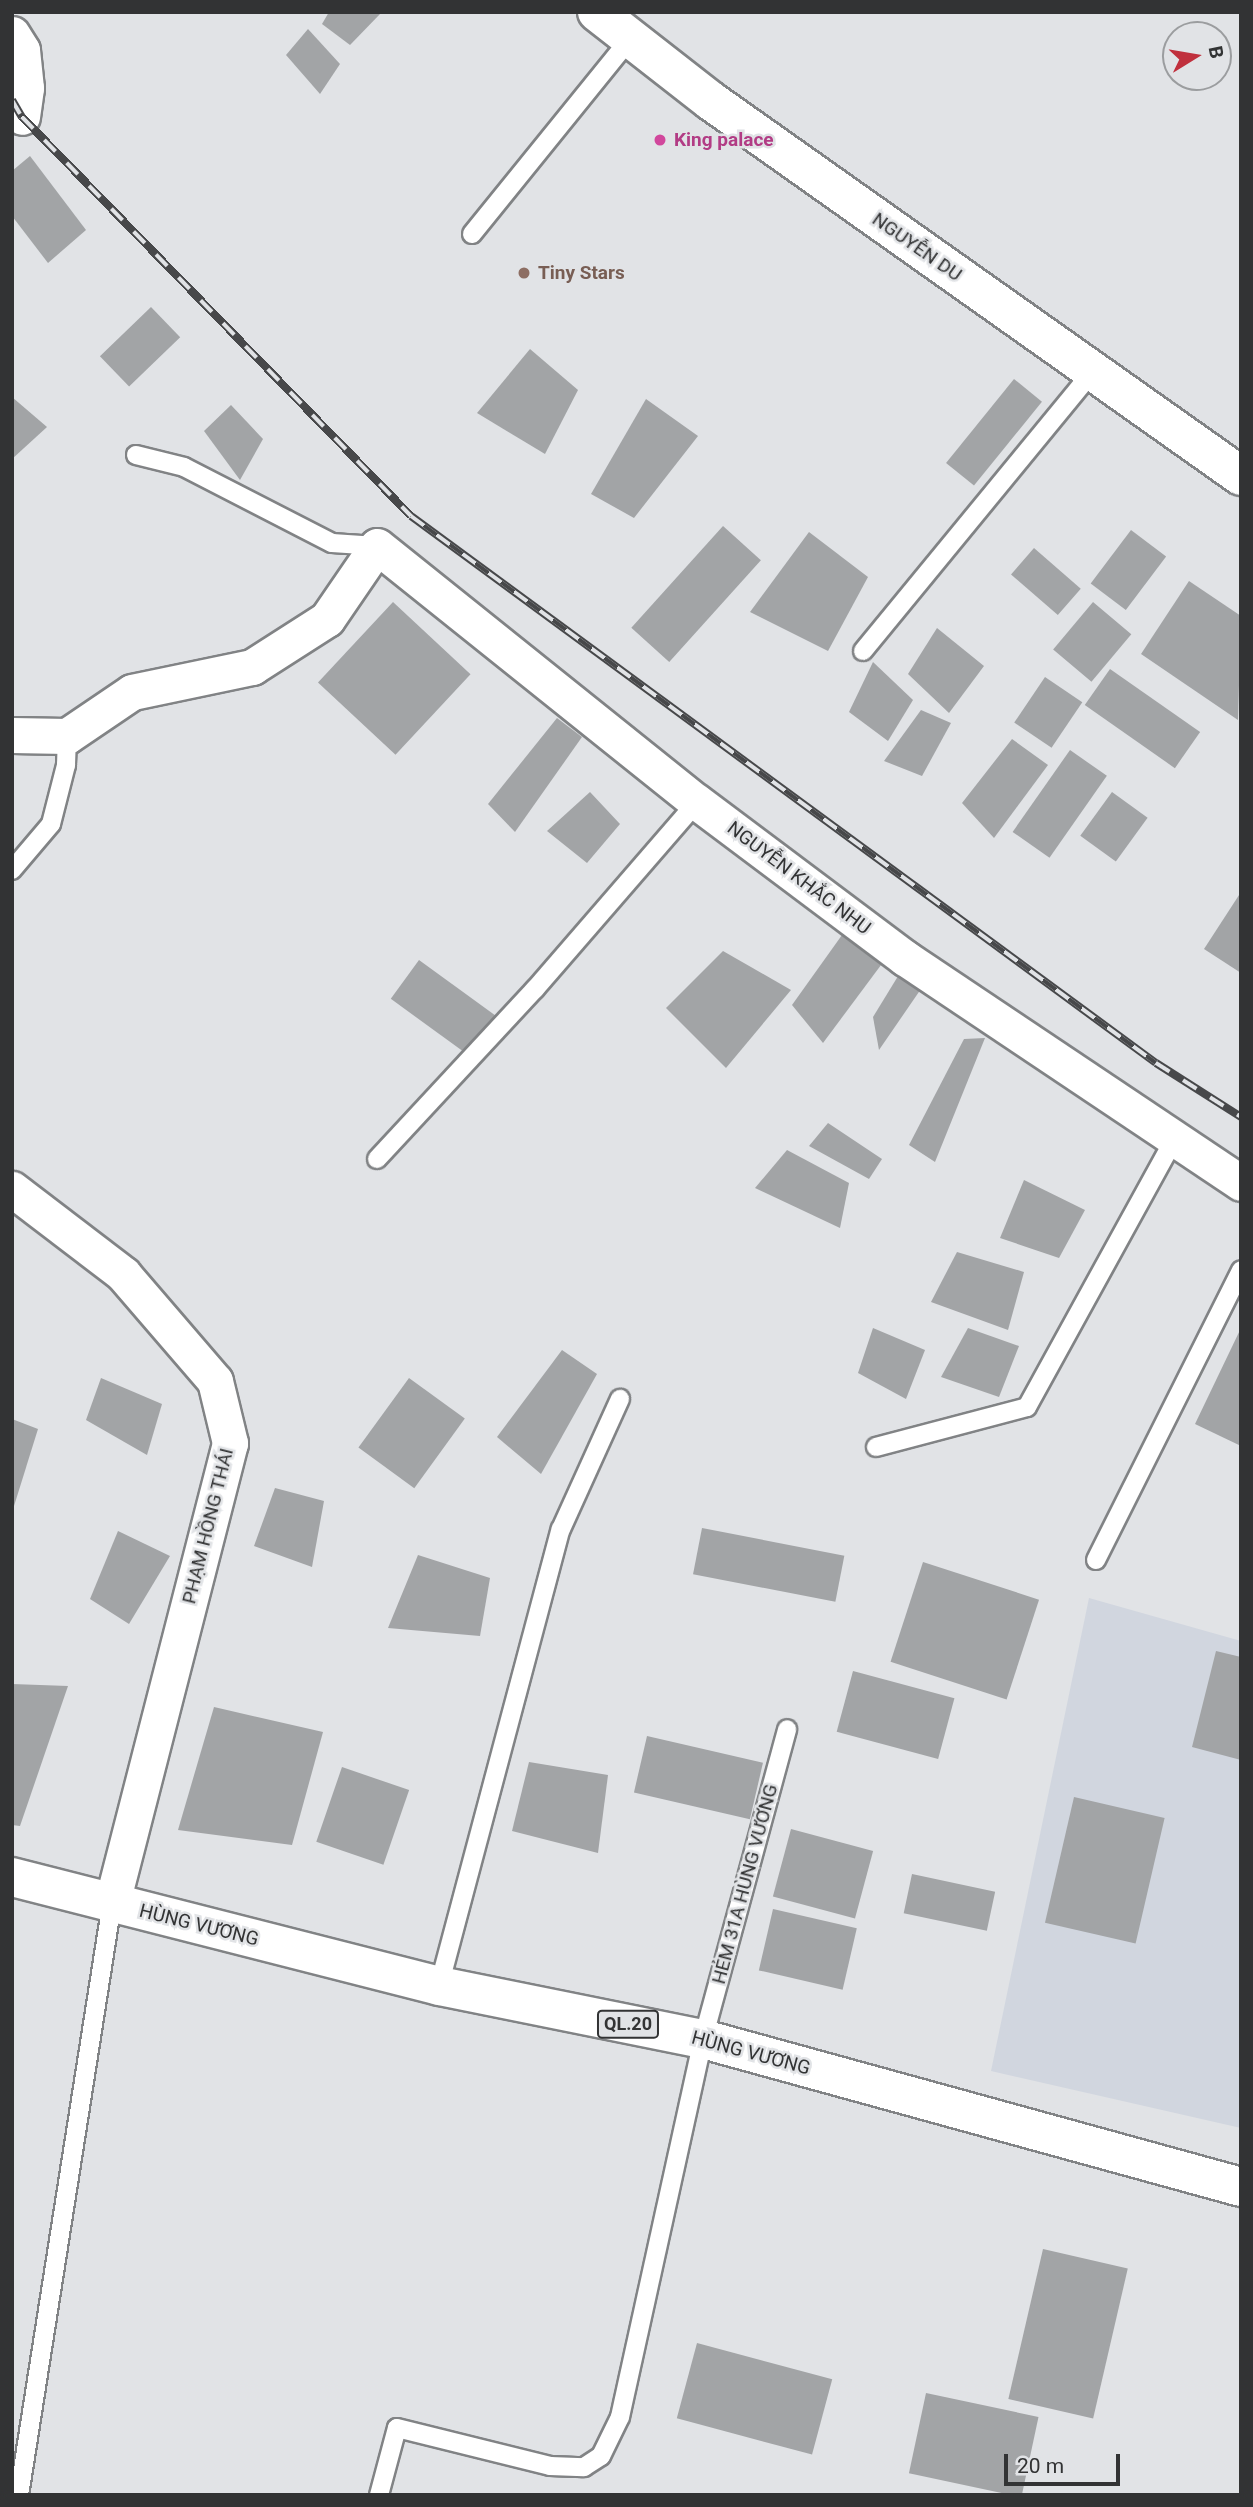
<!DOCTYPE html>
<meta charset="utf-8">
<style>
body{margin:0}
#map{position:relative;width:1253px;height:2507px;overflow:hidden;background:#e1e3e6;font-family:Roboto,sans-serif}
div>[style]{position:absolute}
.built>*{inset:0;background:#d1d6df}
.building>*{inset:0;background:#a2a4a6;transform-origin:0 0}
.roads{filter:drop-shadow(2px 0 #818385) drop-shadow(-2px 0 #818385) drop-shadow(0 2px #818385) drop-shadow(0 -2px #818385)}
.lane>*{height:18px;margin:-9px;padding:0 9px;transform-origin:9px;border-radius:9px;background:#fff}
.street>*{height:35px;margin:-17.5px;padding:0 17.5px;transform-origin:17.5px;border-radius:17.5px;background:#fff}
.secondary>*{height:38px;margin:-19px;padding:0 19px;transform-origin:19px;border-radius:19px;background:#fff}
.highway>*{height:38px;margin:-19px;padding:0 19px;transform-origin:19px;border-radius:19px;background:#fff}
.rail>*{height:8px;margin-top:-4px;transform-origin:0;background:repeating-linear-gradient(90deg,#e1e3e6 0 16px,#47484a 0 32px);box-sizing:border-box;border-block:2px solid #47484a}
.dots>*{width:19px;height:19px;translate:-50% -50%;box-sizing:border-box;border:4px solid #e1e3e6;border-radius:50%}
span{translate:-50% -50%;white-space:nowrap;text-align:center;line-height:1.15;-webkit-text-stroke:5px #e1e3e6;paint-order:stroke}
.shield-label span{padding:2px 5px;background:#e1e3e6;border:2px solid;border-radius:5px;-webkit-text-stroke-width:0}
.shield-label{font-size:18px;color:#323334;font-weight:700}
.hotel-label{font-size:19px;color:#b23c85;font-weight:700}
.left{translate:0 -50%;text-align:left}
.street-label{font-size:19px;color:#323334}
.education-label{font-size:19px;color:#785e54;font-weight:700}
.frame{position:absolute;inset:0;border:14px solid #323334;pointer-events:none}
.north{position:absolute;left:1162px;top:21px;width:70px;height:70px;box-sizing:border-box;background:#e1e3e6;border:2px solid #9b9d9f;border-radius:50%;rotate:79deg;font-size:19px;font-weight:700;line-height:28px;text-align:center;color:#323334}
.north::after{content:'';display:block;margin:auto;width:24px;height:32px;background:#c0303d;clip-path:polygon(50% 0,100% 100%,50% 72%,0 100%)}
.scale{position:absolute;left:1004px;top:2454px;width:116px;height:32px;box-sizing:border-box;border:4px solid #323334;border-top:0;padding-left:9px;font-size:21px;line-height:24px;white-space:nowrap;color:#323334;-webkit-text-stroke:5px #e1e3e6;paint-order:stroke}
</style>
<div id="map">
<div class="built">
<i style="clip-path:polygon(1089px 1598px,1241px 1641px,1241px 2128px,991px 2071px)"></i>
</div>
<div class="building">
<i style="clip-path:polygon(329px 12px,382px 12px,350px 45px,322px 24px)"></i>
<i style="clip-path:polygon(308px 29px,340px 64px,320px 94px,286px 55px)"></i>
<i style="clip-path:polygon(30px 156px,86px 230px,48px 263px,12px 216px,12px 171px)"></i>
<i style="left:151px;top:307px;width:42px;height:71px;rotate:46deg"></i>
<i style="clip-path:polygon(530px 349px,578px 390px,545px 454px,477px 413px)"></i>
<i style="left:1014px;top:379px;width:36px;height:108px;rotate:39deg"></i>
<i style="clip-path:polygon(12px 397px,47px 427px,12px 459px)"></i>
<i style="clip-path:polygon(646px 399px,698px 436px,634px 518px,591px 494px)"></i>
<i style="clip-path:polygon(231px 405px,263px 439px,240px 480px,204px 431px)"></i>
<i style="left:723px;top:526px;width:51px;height:137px;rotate:42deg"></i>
<i style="left:1131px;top:530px;width:44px;height:67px;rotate:37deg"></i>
<i style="clip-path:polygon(809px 532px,868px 577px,828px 651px,750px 612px)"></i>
<i style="left:1034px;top:548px;width:62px;height:35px;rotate:41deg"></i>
<i style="clip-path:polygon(1189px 581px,1241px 616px,1238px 720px,1141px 654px)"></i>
<i style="left:393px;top:602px;width:106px;height:110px;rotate:43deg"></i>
<i style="left:1093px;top:602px;width:50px;height:62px;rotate:40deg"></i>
<i style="clip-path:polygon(937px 628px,984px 666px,949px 713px,908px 674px)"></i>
<i style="clip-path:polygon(873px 662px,913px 700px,888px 741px,849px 712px)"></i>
<i style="left:1110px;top:669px;width:110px;height:44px;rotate:35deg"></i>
<i style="left:1045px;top:677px;width:45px;height:55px;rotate:34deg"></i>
<i style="clip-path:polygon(921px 710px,951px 723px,922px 776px,884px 761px)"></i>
<i style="clip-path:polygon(557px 718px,582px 737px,515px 832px,488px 804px)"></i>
<i style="clip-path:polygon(1012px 739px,1048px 765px,994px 838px,962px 803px)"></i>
<i style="left:1070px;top:750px;width:45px;height:100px;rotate:35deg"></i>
<i style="clip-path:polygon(590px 792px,620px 824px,587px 863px,547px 831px)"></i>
<i style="left:1112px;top:792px;width:44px;height:54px;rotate:36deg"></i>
<i style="clip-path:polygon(1241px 892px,1241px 973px,1204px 949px)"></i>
<i style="clip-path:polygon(852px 921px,884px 961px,823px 1043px,792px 1005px)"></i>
<i style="clip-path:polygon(723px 951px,791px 990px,726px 1068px,666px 1008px)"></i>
<i style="left:419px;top:960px;width:105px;height:48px;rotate:36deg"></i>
<i style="clip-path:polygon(903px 968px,923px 986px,879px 1050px,873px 1017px)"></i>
<i style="clip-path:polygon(985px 1038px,935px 1162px,909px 1145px,964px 1039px)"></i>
<i style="clip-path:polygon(828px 1123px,882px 1159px,869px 1179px,809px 1146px)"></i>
<i style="clip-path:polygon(787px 1150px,849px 1183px,840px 1228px,755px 1188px)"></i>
<i style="clip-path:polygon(1024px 1180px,1085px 1210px,1059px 1258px,1000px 1238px)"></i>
<i style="clip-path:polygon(957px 1252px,1024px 1272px,1008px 1330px,931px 1302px)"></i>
<i style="clip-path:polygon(873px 1328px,925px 1350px,906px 1399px,858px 1373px)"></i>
<i style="clip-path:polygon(968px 1328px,1019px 1346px,999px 1397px,941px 1377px)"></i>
<i style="clip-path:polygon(1241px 1328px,1241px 1446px,1195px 1424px)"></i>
<i style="clip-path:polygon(562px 1350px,597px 1374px,541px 1474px,497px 1437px)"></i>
<i style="clip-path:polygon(101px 1378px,162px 1404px,147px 1455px,86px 1420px)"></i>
<i style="left:409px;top:1378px;width:69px;height:86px;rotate:36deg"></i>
<i style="clip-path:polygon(12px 1419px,38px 1429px,14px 1506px,12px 1506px)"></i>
<i style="clip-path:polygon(275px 1488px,324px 1501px,312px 1567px,254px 1546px)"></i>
<i style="left:702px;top:1528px;width:145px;height:47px;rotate:11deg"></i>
<i style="clip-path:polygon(118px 1531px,170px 1556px,129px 1624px,90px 1599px)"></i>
<i style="clip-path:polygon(418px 1555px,490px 1578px,480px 1636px,388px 1628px)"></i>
<i style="left:923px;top:1562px;width:122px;height:105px;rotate:18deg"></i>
<i style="clip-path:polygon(1216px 1651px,1241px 1657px,1241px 1760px,1192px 1747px)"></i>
<i style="left:853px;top:1671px;width:105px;height:63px;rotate:15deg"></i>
<i style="clip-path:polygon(12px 1684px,68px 1686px,20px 1826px,12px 1825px)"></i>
<i style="clip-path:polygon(214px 1707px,323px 1732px,292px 1845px,178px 1830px)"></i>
<i style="left:647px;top:1736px;width:119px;height:58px;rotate:13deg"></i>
<i style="clip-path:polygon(529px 1762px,608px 1775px,598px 1853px,512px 1831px)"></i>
<i style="left:342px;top:1767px;width:71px;height:79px;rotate:19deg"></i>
<i style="left:1074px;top:1797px;width:93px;height:129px;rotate:13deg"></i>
<i style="left:791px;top:1829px;width:85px;height:70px;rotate:15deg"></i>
<i style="left:912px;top:1874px;width:85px;height:40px;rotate:12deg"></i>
<i style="left:773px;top:1909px;width:86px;height:63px;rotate:13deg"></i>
<i style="left:1043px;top:2249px;width:87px;height:154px;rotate:13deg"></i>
<i style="left:697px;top:2343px;width:140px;height:78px;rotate:15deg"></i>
<i style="left:926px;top:2393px;width:115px;height:82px;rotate:12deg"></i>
</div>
<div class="roads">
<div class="lane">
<i style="left:472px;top:234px;width:251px;rotate:-51deg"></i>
<i style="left:136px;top:455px;width:49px;rotate:14deg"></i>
<i style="left:184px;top:467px;width:166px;rotate:27.2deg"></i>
<i style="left:332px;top:543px;width:45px;rotate:3.8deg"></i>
<i style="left:863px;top:651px;width:361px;rotate:-50.6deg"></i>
<i style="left:12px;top:870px;width:60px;rotate:-49.7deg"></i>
<i style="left:51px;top:824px;width:61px;rotate:-75.7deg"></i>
<i style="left:66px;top:765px;width:29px;rotate:-88deg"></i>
<i style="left:377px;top:1159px;width:232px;rotate:-47.1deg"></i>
<i style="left:535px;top:989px;width:247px;rotate:-49.1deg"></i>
<i style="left:876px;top:1447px;width:156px;rotate:-14.8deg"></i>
<i style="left:1027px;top:1407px;width:309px;rotate:-61.2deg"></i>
<i style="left:1096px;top:1560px;width:324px;rotate:-63.4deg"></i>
<i style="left:439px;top:1986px;width:473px;rotate:-75.1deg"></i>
<i style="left:561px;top:1529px;width:143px;rotate:-65.6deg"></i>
<i style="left:19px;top:2495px;width:599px;rotate:-81.07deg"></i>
<i style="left:379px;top:2495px;width:69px;rotate:-75deg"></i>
<i style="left:397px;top:2428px;width:158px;rotate:13.9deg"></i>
<i style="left:550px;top:2466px;width:34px;rotate:2deg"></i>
<i style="left:584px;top:2467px;width:20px;rotate:-33deg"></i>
<i style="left:601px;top:2456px;width:43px;rotate:-64deg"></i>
<i style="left:620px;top:2417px;width:387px;rotate:-77.6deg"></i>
<i style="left:703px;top:2039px;width:321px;rotate:-74.8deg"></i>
</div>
<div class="street">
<i style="left:12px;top:34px;width:19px;rotate:58deg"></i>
<i style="left:22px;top:50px;width:38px;rotate:84deg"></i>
<i style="left:26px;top:88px;width:29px;rotate:98deg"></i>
<i style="left:12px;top:735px;width:55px;rotate:1deg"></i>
<i style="left:67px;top:736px;width:78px;rotate:-34.1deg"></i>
<i style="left:132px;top:692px;width:123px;rotate:-11.8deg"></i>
<i style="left:252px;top:667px;width:89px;rotate:-32.6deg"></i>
<i style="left:327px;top:619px;width:88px;rotate:-55.6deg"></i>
<i style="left:377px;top:546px;width:410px;rotate:38.7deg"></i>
<i style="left:697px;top:802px;width:260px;rotate:36.9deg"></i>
<i style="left:905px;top:958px;width:404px;rotate:33.8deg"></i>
<i style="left:12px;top:1189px;width:140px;rotate:37.4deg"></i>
<i style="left:123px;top:1274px;width:141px;rotate:49.3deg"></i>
<i style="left:215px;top:1381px;width:64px;rotate:76.4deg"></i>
<i style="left:230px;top:1443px;width:475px;rotate:104.4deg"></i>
</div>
<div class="secondary">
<i style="left:597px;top:12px;width:145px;rotate:38deg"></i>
<i style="left:711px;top:101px;width:649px;rotate:35.28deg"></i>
</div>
<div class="highway">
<i style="left:12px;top:1877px;width:441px;rotate:14.3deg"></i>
<i style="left:439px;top:1986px;width:269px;rotate:11.4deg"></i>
<i style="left:703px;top:2039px;width:558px;rotate:15.38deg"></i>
</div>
</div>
<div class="rail">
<i style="left:12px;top:100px;width:20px;rotate:60deg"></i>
<i style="left:22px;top:117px;width:557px;rotate:45.73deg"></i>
<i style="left:411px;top:516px;width:924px;rotate:36.29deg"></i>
<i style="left:1156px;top:1063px;width:101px;rotate:32.4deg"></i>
</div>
<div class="dots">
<i style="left:660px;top:140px;background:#d1479c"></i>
<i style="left:524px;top:273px;background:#8d6e63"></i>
</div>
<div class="shield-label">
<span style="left:628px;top:2024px">QL.20</span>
</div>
<div class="hotel-label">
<span class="left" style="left:674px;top:140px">King palace</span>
</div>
<div class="street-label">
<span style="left:917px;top:247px;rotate:35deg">NGUYỄN DU</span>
<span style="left:799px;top:878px;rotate:37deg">NGUYỄN KHẮC NHU</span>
<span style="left:208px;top:1526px;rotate:-76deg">PHẠM HỒNG THÁI</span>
<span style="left:745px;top:1884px;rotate:-75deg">HẺM 31A HÙNG VƯƠNG</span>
<span style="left:199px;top:1925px;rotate:14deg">HÙNG VƯƠNG</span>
<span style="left:751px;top:2053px;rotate:15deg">HÙNG VƯƠNG</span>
</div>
<div class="education-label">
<span class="left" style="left:538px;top:273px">Tiny Stars</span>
</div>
<div class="frame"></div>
<div class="north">B</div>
<div class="scale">20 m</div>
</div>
